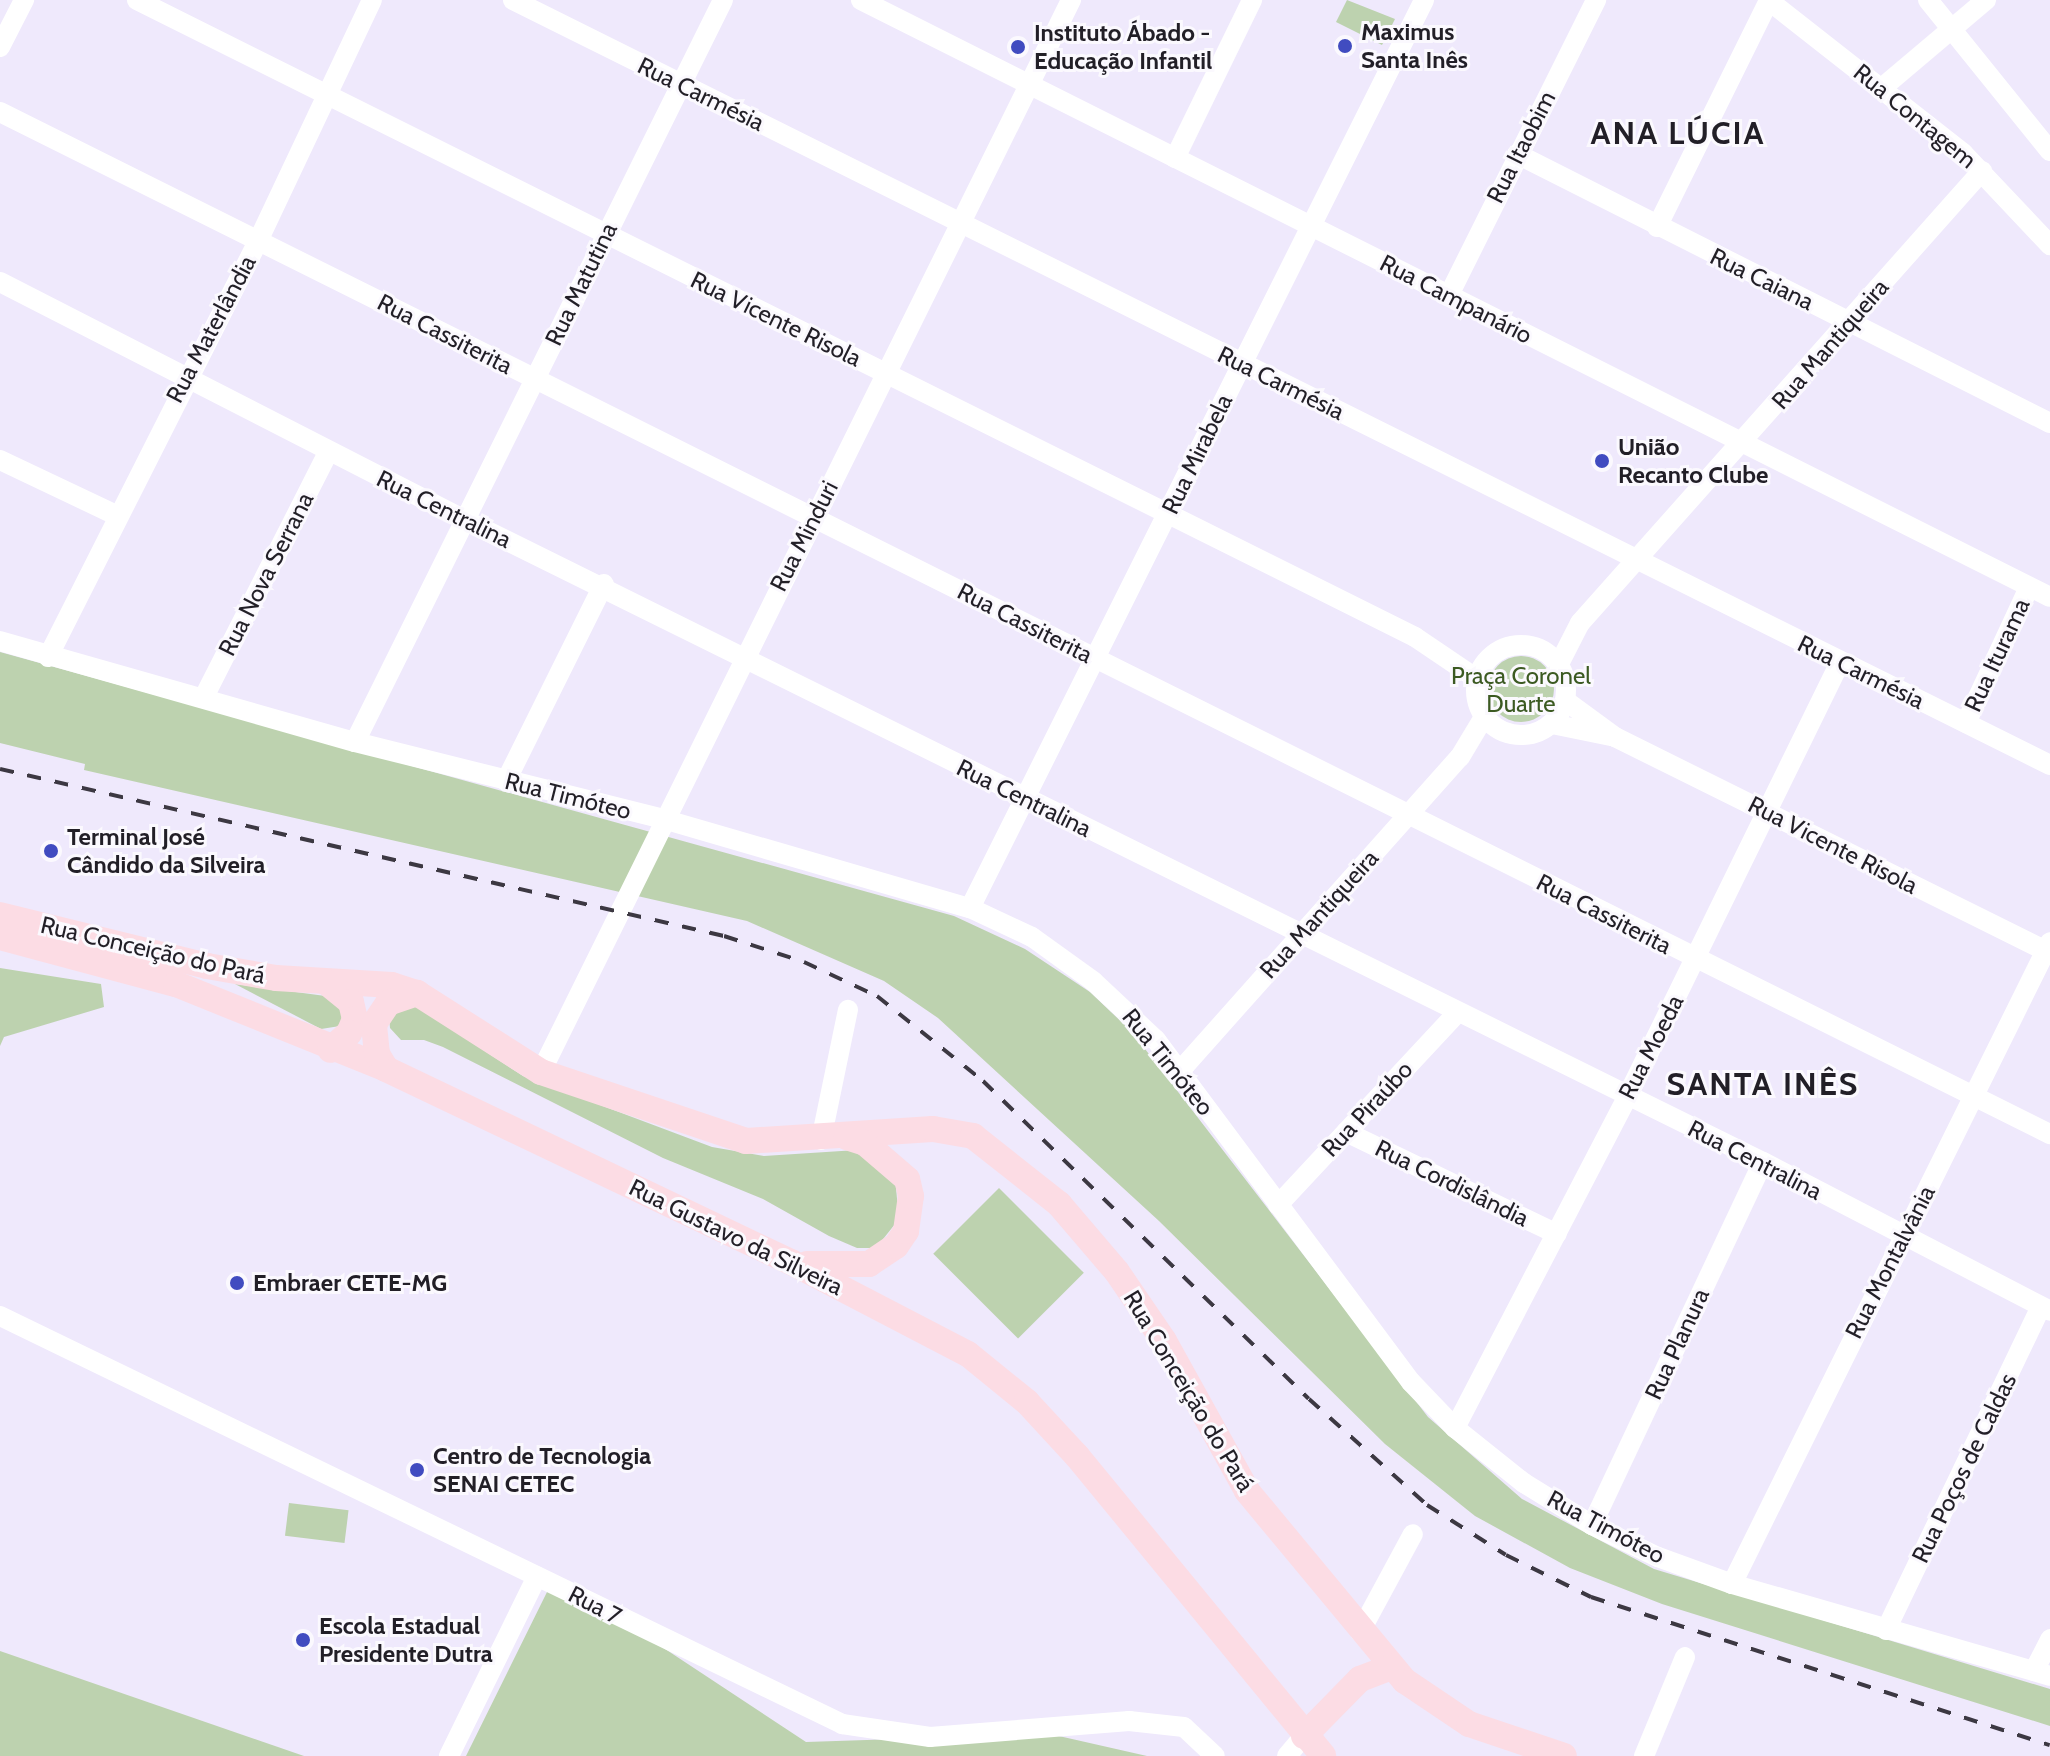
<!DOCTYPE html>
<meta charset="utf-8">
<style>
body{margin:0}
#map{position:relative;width:2050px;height:1756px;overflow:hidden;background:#efe9fc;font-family:Cabin,sans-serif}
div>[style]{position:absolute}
.green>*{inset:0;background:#bdd2af;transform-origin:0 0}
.round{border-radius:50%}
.minor>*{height:20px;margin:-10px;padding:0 10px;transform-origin:10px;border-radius:10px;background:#fff}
.minor>.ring{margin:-10px;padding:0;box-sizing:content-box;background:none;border:20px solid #fff;border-radius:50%}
.major>*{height:26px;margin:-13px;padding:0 13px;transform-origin:13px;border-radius:13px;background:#fcdce4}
.rail>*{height:4px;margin-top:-2px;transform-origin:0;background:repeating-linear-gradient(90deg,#3c3842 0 14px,transparent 0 28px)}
.dots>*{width:22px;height:22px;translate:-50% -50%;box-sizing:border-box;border:4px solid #fbf9fe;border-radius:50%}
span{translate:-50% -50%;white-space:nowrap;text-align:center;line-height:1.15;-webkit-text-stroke:6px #fbf9fe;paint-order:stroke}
.poi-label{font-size:24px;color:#221f27;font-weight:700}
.left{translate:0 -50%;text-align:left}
.street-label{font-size:24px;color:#221f27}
.park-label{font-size:24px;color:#3c5a22}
.district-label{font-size:32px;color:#221f27;font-weight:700;letter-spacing:2px}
</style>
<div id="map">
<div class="green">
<i style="clip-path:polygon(1347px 0,1395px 19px,1382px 45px,1336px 22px)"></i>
<i style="clip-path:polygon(0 652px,954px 916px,1025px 949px,1090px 992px,1132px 1032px,1428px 1417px,1522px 1499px,1654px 1569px,2050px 1689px,2050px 1726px,1662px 1604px,1570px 1568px,1475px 1516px,1385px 1444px,1159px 1221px,938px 1018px,884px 981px,747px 921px,84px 770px,85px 764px,0 743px)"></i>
<i class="round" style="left:1488px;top:656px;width:66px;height:66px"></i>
<i style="clip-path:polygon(0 968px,101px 984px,104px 1007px,4px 1037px,0 1046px)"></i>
<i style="clip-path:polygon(235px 984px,333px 997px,346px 1017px,340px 1026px,321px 1029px)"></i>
<i style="clip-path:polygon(405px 999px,523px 1076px,712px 1147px,764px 1156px,857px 1150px,895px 1178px,899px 1219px,876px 1248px,857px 1248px,829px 1236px,763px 1199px,663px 1158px,443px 1047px,424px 1040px,401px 1040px,390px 1028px,389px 1015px)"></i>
<i style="left:999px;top:1188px;width:120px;height:93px;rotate:45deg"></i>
<i style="left:289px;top:1503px;width:60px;height:33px;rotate:7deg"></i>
<i style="clip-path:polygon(548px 1590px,650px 1639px,806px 1742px,1050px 1734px,1147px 1756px,466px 1756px)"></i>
<i style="clip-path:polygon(0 1651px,304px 1756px,0 1756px)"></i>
</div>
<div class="minor">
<i style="left:137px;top:0;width:1428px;rotate:26.49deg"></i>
<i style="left:1415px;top:637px;width:75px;rotate:34.1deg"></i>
<i style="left:513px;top:0;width:1717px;rotate:26.46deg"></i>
<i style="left:861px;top:0;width:1330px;rotate:26.66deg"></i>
<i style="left:1768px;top:0;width:248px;rotate:38.1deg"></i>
<i style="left:1963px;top:153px;width:127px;rotate:46.6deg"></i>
<i style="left:1928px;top:0;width:194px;rotate:51.1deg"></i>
<i style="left:0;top:47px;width:53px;rotate:-62.9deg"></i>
<i style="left:1883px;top:87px;width:135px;rotate:-40.2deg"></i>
<i style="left:0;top:112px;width:2291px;rotate:26.5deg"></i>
<i style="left:1517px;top:154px;width:597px;rotate:26.78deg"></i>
<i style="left:1175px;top:158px;width:176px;rotate:-64deg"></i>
<i style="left:1657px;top:227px;width:253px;rotate:-63.7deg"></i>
<i style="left:0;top:282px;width:520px;rotate:27.11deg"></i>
<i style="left:463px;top:519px;width:1450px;rotate:26.32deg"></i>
<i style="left:1763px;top:1162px;width:323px;rotate:27.4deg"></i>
<i style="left:1449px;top:295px;width:330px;rotate:-63.5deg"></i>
<i style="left:0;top:460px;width:128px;rotate:25.4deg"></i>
<i style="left:0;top:641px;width:369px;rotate:15.9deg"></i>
<i style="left:355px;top:742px;width:317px;rotate:14deg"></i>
<i style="left:663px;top:819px;width:320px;rotate:16.2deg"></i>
<i style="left:970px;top:908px;width:68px;rotate:25.1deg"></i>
<i style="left:1032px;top:937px;width:75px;rotate:35.8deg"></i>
<i style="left:1093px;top:981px;width:86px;rotate:43.1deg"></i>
<i style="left:1156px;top:1040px;width:427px;rotate:53.3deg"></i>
<i style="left:1411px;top:1382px;width:64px;rotate:46.3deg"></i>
<i style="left:1455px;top:1428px;width:88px;rotate:38.6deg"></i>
<i style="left:1524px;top:1483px;width:80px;rotate:31.7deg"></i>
<i style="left:1592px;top:1525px;width:73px;rotate:25.9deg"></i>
<i style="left:1658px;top:1557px;width:79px;rotate:20deg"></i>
<i style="left:1732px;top:1584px;width:331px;rotate:16.1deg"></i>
<i class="ring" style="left:1476px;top:645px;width:70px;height:70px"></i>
<i style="left:48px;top:657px;width:468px;rotate:-63.2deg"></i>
<i style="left:259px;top:239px;width:264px;rotate:-64.7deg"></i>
<i style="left:1559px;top:664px;width:46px;rotate:-62.9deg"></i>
<i style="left:1580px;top:623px;width:605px;rotate:-48.35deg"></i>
<i style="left:204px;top:697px;width:276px;rotate:-63.1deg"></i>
<i style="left:1566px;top:701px;width:61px;rotate:36.3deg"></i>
<i style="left:1615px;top:737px;width:486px;rotate:26.4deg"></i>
<i style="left:1966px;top:723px;width:150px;rotate:-65.1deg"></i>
<i style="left:1552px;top:724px;width:60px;rotate:11.5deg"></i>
<i style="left:355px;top:742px;width:828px;rotate:-63.62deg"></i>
<i style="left:506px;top:781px;width:220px;rotate:-63.6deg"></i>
<i style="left:970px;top:908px;width:1015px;rotate:-63.43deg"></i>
<i style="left:541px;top:1072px;width:1196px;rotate:-63.69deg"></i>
<i style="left:1179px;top:1072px;width:422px;rotate:-48.3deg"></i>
<i style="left:1460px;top:757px;width:47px;rotate:-59deg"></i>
<i style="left:1346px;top:1132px;width:234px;rotate:25.8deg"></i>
<i style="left:821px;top:1140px;width:133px;rotate:-78.3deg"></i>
<i style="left:1278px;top:1205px;width:262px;rotate:-47deg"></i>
<i style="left:0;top:1316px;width:936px;rotate:25.85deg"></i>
<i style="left:842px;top:1724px;width:89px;rotate:8.4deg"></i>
<i style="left:930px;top:1737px;width:200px;rotate:-4.6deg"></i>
<i style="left:1129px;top:1721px;width:55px;rotate:6.2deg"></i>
<i style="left:1184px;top:1727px;width:42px;rotate:43.1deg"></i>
<i style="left:1455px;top:1428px;width:373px;rotate:-62.5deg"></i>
<i style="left:1627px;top:1097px;width:484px;rotate:-63.9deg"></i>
<i style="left:1592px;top:1525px;width:401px;rotate:-64.8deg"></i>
<i style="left:1732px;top:1584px;width:716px;rotate:-63.65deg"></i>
<i style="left:1886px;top:1630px;width:358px;rotate:-64.4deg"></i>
<i style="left:1360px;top:1632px;width:111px;rotate:-61.6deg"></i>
<i style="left:2034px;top:1671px;width:36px;rotate:-63deg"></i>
<i style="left:449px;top:1756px;width:200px;rotate:-63.9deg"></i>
<i style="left:1287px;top:1756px;width:26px;rotate:-50deg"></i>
<i style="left:1644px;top:1756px;width:107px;rotate:-67.5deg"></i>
</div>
<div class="major">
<i style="left:0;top:915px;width:213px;rotate:13.8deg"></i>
<i style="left:207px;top:966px;width:70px;rotate:9.9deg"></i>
<i style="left:276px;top:978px;width:116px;rotate:3.5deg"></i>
<i style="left:392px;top:985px;width:26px;rotate:18deg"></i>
<i style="left:417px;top:993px;width:147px;rotate:32.5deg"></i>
<i style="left:541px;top:1072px;width:216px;rotate:18.6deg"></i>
<i style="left:746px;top:1141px;width:187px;rotate:-3.7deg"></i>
<i style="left:933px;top:1129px;width:41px;rotate:9.9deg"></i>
<i style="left:973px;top:1136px;width:110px;rotate:38.3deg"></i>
<i style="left:1059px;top:1204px;width:89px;rotate:49.5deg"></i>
<i style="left:1117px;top:1272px;width:83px;rotate:55.7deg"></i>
<i style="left:1164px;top:1341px;width:171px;rotate:61deg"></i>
<i style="left:1247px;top:1491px;width:247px;rotate:50.3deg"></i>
<i style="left:1405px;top:1681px;width:77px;rotate:33.9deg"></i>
<i style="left:1469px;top:1724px;width:100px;rotate:18.6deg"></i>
<i style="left:0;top:937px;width:182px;rotate:15deg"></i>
<i style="left:176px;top:984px;width:227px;rotate:22deg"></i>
<i style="left:386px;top:1069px;width:449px;rotate:25.5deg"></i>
<i style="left:791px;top:1262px;width:199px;rotate:27.5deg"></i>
<i style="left:968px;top:1354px;width:76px;rotate:39.1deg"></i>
<i style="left:1027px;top:1402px;width:74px;rotate:47.2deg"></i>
<i style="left:1077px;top:1456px;width:388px;rotate:50.6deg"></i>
<i style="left:326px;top:982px;width:32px;rotate:39deg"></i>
<i style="left:351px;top:1002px;width:17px;rotate:77deg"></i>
<i style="left:355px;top:1019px;width:15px;rotate:113deg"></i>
<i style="left:349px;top:1033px;width:25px;rotate:138deg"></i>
<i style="left:386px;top:1069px;width:17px;rotate:-121deg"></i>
<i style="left:377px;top:1054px;width:30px;rotate:-96deg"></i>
<i style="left:374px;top:1024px;width:25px;rotate:-56deg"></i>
<i style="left:388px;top:1003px;width:31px;rotate:-19deg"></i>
<i style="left:807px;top:1264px;width:62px"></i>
<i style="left:869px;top:1264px;width:32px;rotate:-34deg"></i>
<i style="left:896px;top:1246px;width:18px;rotate:-56deg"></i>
<i style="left:906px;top:1231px;width:35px;rotate:-82deg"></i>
<i style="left:911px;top:1196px;width:17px;rotate:-103deg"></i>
<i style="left:907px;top:1179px;width:55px;rotate:-139.4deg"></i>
<i style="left:865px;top:1143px;width:19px;rotate:-162deg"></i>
<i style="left:1304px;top:1736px;width:80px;rotate:-45.5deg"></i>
<i style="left:1360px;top:1679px;width:34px;rotate:-21deg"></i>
</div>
<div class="rail">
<i style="left:0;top:769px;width:743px;rotate:12.99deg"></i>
<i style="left:724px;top:936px;width:84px;rotate:18deg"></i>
<i style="left:804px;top:962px;width:81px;rotate:25deg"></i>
<i style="left:877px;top:996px;width:136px;rotate:38.7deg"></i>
<i style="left:983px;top:1081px;width:455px;rotate:44.3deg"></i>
<i style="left:1309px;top:1399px;width:159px;rotate:41.9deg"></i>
<i style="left:1427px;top:1505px;width:93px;rotate:32.3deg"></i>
<i style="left:1506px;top:1555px;width:95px;rotate:26.3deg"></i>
<i style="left:1591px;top:1597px;width:482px;rotate:17.9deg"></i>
</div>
<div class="dots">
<i style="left:1345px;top:46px;background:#414cc0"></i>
<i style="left:1018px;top:47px;background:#414cc0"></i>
<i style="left:1602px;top:461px;background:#414cc0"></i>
<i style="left:51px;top:851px;background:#414cc0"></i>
<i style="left:237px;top:1283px;background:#414cc0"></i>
<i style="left:417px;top:1470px;background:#414cc0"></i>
<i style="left:303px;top:1640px;background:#414cc0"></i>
</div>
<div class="poi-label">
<span class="left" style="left:1361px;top:46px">Maximus<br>Santa Inês</span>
<span class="left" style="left:1034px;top:47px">Instituto Ábado -<br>Educação Infantil</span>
<span class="left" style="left:1618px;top:461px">União<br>Recanto Clube</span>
<span class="left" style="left:67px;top:851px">Terminal José<br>Cândido da Silveira</span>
<span class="left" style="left:253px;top:1283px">Embraer CETE-MG</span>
<span class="left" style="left:433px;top:1470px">Centro de Tecnologia<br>SENAI CETEC</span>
<span class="left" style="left:319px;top:1640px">Escola Estadual<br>Presidente Dutra</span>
</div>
<div class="street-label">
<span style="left:701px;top:94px;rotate:26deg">Rua Carmésia</span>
<span style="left:1915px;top:116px;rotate:39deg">Rua Contagem</span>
<span style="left:1521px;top:147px;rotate:-63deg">Rua Itaobim</span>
<span style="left:1762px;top:279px;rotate:26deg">Rua Caiana</span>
<span style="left:581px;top:284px;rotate:-64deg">Rua Matutina</span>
<span style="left:1456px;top:299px;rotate:27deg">Rua Campanário</span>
<span style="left:776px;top:319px;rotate:26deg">Rua Vicente Risola</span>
<span style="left:211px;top:329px;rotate:-62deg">Rua Materlândia</span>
<span style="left:445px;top:334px;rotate:27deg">Rua Cassiterita</span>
<span style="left:1830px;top:344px;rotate:-49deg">Rua Mantiqueira</span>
<span style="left:1281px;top:383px;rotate:26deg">Rua Carmésia</span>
<span style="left:1197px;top:454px;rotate:-64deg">Rua Mirabela</span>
<span style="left:444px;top:509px;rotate:26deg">Rua Centralina</span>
<span style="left:804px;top:536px;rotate:-63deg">Rua Minduri</span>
<span style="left:266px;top:574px;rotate:-63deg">Rua Nova Serrana</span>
<span style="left:1025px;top:623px;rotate:27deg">Rua Cassiterita</span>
<span style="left:1997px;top:655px;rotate:-65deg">Rua Iturama</span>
<span style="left:1861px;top:672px;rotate:26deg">Rua Carmésia</span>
<span style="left:568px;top:796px;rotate:14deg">Rua Timóteo</span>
<span style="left:1024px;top:798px;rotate:26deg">Rua Centralina</span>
<span style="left:1833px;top:845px;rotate:27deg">Rua Vicente Risola</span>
<span style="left:1319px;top:914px;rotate:-48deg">Rua Mantiqueira</span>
<span style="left:1604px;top:914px;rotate:27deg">Rua Cassiterita</span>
<span style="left:153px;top:950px;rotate:13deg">Rua Conceição do Pará</span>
<span style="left:1651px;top:1047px;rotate:-63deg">Rua Moeda</span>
<span style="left:1168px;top:1062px;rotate:51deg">Rua Timóteo</span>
<span style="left:1367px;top:1109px;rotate:-47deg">Rua Piraúbo</span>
<span style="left:1755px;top:1160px;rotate:27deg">Rua Centralina</span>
<span style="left:1452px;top:1183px;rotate:26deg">Rua Cordislândia</span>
<span style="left:736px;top:1237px;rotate:26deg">Rua Gustavo da Silveira</span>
<span style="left:1890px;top:1262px;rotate:-63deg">Rua Montalvânia</span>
<span style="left:1677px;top:1344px;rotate:-65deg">Rua Planura</span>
<span style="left:1189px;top:1391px;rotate:59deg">Rua Conceição do Pará</span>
<span style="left:1964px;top:1468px;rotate:-64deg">Rua Poços de Caldas</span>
<span style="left:1606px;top:1527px;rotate:28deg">Rua Timóteo</span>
<span style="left:595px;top:1605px;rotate:27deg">Rua 7</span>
</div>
<div class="park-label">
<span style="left:1521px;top:690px">Praça Coronel<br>Duarte</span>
</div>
<div class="district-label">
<span style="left:1678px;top:133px">ANA LÚCIA</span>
<span style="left:1763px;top:1084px">SANTA INÊS</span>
</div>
</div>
